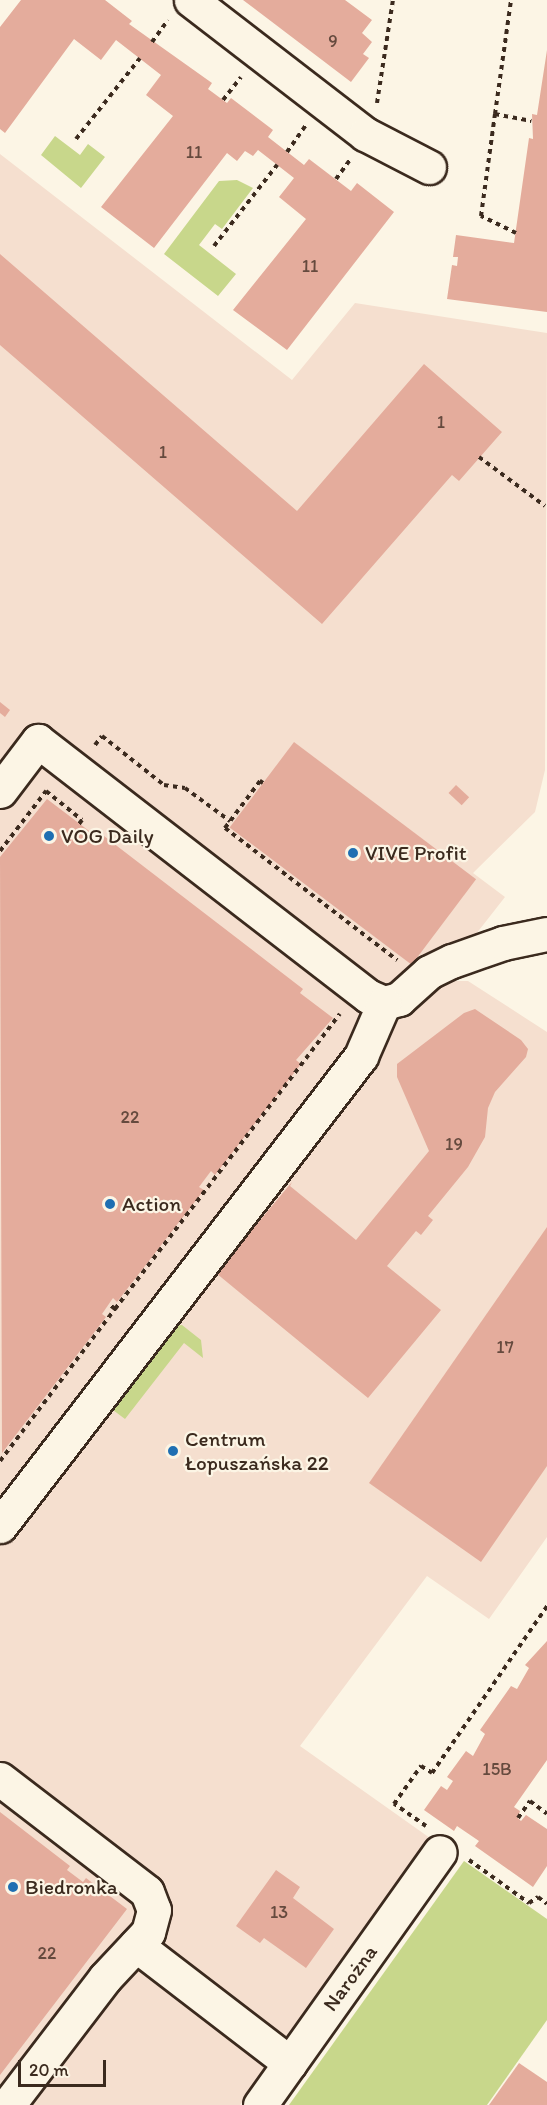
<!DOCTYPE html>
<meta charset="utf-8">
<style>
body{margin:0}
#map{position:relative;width:547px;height:2105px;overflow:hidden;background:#fcf5e5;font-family:Itim,sans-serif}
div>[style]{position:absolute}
.built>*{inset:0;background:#f5dfcf}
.green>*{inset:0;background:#c8d78b}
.building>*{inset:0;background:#e4ac9c;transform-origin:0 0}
.path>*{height:4px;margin-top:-2px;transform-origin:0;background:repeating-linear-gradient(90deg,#3b2a1e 0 4.5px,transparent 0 9px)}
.roads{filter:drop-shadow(2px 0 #3b2a1e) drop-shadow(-2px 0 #3b2a1e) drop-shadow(0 2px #3b2a1e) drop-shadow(0 -2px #3b2a1e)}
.minor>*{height:33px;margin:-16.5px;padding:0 16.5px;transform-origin:16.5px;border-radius:16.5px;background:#fcf5e5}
.dots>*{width:16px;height:16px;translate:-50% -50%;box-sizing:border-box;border:3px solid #fcf5e5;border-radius:50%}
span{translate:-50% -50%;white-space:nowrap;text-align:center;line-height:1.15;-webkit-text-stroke:4.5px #fcf5e5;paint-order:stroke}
.number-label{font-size:18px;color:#654a3e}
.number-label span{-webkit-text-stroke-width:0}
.poi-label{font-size:21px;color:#3b2a1e}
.left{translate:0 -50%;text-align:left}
.street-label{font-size:21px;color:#3b2a1e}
.scale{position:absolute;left:18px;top:2060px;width:88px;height:27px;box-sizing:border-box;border:3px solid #3b2a1e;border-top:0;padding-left:8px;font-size:18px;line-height:21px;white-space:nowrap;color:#3b2a1e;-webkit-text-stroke:4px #fcf5e5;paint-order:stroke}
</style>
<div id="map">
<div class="built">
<i style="clip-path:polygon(0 154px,292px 380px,355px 303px,547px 333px,545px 770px,535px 812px,473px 873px,505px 897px,433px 989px,455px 981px,468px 981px,547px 1032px,547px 1537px,489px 1619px,427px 1576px,300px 1746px,437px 1843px,240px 2105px,0 2105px)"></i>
</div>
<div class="green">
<i style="clip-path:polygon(55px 136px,80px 155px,88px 144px,105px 157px,81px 188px,41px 155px)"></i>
<i style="clip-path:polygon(237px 180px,253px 188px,222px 229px,215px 224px,199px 245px,236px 274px,218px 296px,164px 254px,219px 181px)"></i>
<i style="clip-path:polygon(182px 1325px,201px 1340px,203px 1358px,184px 1343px,125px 1419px,109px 1407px,172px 1326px)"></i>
<i style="clip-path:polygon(464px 1861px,547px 1919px,547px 2020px,487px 2105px,289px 2105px)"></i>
</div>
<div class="building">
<i style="clip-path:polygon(21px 0,105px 0,132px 21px,129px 24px,212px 83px,208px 89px,227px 103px,231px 98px,273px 130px,268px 137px,304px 165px,309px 159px,351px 191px,357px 183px,394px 212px,287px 350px,233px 310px,306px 219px,279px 197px,294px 178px,258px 150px,253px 156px,245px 151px,237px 161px,227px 153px,154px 248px,101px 207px,173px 116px,146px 95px,161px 75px,116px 40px,101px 60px,74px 39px,5px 133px,0 129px,0 27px)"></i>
<i style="clip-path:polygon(243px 0,345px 0,372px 20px,362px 33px,372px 42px,363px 54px,369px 58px,351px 82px)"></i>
<i style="clip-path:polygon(547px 50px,547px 312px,447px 299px,452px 265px,457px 266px,458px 257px,453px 257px,456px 235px,514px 243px,529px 138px,533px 139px,532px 114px,537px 115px)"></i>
<i style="clip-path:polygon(0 254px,297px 511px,424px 364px,502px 432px,459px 481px,452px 475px,322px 624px,0 345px)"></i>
<i style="clip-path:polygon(0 702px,10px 710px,5px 717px,0 713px)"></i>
<i style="left:294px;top:742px;width:228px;height:107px;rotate:37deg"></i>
<i style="left:456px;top:785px;width:18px;height:11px;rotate:43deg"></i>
<i style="clip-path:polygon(47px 799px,101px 840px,104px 836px,303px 989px,300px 993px,333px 1018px,296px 1060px,301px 1064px,215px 1175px,211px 1171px,199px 1187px,204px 1190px,117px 1302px,113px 1298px,102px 1314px,106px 1317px,2px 1453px,0 857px)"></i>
<i style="clip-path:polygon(475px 1009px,521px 1040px,528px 1049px,526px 1057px,495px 1092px,488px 1108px,485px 1137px,468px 1167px,428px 1216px,433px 1220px,421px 1235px,416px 1231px,387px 1266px,441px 1310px,368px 1398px,216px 1273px,292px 1182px,290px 1186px,356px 1240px,429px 1151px,397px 1077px,397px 1064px,464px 1013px)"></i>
<i style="clip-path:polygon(547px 1227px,547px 1466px,481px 1562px,369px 1483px)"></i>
<i style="clip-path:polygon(547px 1641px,547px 1760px,514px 1807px,520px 1811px,518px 1818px,521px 1821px,526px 1815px,547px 1829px,547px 1866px,533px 1887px,475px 1846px,479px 1841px,457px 1826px,454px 1831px,424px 1810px,441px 1786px,447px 1790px,453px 1781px,447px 1777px,466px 1751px,473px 1756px,485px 1734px,480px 1730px,511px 1686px,517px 1689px,529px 1668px,525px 1665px)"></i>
<i style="clip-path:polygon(0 1812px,70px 1866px,67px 1870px,83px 1882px,86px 1878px,127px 1909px,0 2075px)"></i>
<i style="clip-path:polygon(276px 1870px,300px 1887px,293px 1898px,334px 1929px,306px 1968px,264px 1938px,260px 1943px,236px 1926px)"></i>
<i style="clip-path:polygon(519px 2063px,547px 2082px,547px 2105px,489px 2105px)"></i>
</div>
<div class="path">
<i style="left:152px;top:42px;width:27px;rotate:-54deg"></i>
<i style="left:223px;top:100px;width:29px;rotate:-52deg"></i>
<i style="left:377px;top:103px;width:104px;rotate:-81.2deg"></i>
<i style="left:495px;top:114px;width:115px;rotate:-82deg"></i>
<i style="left:76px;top:139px;width:103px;rotate:-51.7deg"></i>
<i style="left:287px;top:152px;width:32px;rotate:-55deg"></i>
<i style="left:336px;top:179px;width:24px;rotate:-54deg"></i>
<i style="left:516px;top:233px;width:39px;rotate:-154deg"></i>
<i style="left:481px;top:216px;width:103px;rotate:-82.2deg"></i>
<i style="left:495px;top:114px;width:37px;rotate:11deg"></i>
<i style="left:214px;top:246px;width:103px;rotate:-52.1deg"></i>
<i style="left:479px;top:457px;width:82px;rotate:36.6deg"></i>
<i style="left:95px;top:745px;width:11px;rotate:-52deg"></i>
<i style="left:102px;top:736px;width:79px;rotate:38.3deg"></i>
<i style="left:164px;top:785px;width:21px;rotate:8deg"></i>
<i style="left:185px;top:788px;width:56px;rotate:36.3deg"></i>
<i style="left:263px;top:783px;width:4px;rotate:-146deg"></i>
<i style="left:260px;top:781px;width:59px;rotate:126.7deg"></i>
<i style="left:225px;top:828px;width:217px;rotate:37.5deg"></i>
<i style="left:0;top:851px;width:76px;rotate:-52.5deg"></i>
<i style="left:46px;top:791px;width:46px;rotate:38.9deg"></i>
<i style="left:82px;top:820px;width:5px;rotate:127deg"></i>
<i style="left:115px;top:1309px;width:371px;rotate:-52.7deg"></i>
<i style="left:0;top:1461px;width:191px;rotate:-52.9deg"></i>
<i style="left:115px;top:1309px;width:8px;rotate:-140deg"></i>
<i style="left:518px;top:1818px;width:21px;rotate:-55deg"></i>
<i style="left:530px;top:1801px;width:21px;rotate:37deg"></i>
<i style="left:426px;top:1826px;width:39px;rotate:-145deg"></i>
<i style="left:394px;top:1804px;width:47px;rotate:-54.6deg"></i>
<i style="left:421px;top:1766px;width:13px;rotate:32deg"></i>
<i style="left:432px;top:1773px;width:203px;rotate:-55.4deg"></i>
<i style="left:469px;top:1860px;width:74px;rotate:35.6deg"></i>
<i style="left:529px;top:1903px;width:11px;rotate:-34deg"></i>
<i style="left:538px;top:1897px;width:11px;rotate:38deg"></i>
</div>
<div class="roads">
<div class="minor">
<i style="left:191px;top:0;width:220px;rotate:37.6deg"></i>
<i style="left:365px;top:134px;width:72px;rotate:27.3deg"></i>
<i style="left:0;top:791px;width:63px;rotate:-52.8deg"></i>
<i style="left:38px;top:741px;width:417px;rotate:37.7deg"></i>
<i style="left:368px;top:996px;width:17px;rotate:24deg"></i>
<i style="left:384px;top:1003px;width:16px;rotate:-15deg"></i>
<i style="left:399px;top:999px;width:40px;rotate:-42deg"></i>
<i style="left:429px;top:972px;width:25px;rotate:-26deg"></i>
<i style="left:452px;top:961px;width:54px;rotate:-19.4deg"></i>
<i style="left:503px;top:943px;width:45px;rotate:-11.6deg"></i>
<i style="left:0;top:1526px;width:593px;rotate:-52.47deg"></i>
<i style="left:361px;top:1056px;width:58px;rotate:-66.5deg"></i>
<i style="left:0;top:1779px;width:185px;rotate:37.5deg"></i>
<i style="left:147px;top:1892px;width:19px;rotate:69deg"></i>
<i style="left:154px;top:1910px;width:23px;rotate:105deg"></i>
<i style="left:148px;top:1932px;width:63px;rotate:133.1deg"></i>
<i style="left:105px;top:1978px;width:160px;rotate:127.4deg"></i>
<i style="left:136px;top:1945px;width:194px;rotate:37.5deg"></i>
<i style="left:260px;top:2105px;width:310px;rotate:-54.6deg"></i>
</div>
</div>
<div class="dots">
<i style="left:49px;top:836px;background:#1f6fb2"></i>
<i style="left:353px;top:853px;background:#1f6fb2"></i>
<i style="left:110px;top:1204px;background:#1f6fb2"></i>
<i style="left:173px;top:1451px;background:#1f6fb2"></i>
<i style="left:13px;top:1887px;background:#1f6fb2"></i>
</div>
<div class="number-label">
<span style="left:333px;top:41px">9</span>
<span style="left:194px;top:152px">11</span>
<span style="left:310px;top:266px">11</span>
<span style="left:441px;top:422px">1</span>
<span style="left:163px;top:452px">1</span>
<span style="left:130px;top:1117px">22</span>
<span style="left:454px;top:1144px">19</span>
<span style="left:505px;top:1347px">17</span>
<span style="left:497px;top:1769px">15B</span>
<span style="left:279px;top:1912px">13</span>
<span style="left:47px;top:1953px">22</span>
</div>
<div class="poi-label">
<span class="left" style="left:61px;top:836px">VOG Daily</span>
<span class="left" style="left:365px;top:853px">VIVE Profit</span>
<span class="left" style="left:122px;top:1204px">Action</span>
<span class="left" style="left:185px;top:1451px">Centrum<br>Łopuszańska 22</span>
<span class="left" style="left:25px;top:1887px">Biedronka</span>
</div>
<div class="street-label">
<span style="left:350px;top:1978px;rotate:-54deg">Narożna</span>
</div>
<div class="scale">20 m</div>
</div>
